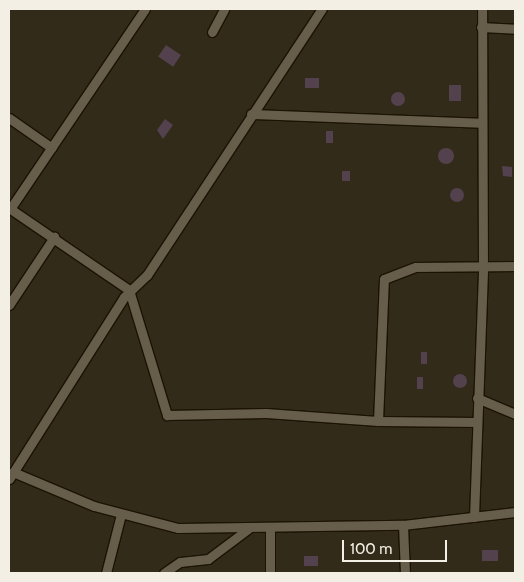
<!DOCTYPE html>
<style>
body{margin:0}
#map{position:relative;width:524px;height:582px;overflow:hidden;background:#332b1a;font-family:Cabin,sans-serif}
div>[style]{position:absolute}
.building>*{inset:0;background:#53414d;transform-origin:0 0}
.round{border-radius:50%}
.roads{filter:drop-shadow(1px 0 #1b1304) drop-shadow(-1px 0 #1b1304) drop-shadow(0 1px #1b1304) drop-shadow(0 -1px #1b1304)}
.minor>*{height:9px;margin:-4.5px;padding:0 4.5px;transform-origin:4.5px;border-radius:4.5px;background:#665d4b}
span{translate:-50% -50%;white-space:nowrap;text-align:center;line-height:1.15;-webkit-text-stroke:4.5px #332b1a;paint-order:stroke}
.frame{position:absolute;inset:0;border:10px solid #f4efe4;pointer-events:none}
.scale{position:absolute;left:342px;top:540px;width:105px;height:22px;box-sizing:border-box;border:2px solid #f4efe4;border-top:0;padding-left:6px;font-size:15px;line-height:18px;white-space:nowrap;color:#f4efe4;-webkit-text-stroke:4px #332b1a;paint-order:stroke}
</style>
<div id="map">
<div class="building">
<i style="left:166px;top:45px;width:18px;height:14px;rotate:34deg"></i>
<i style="left:305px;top:78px;width:14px;height:10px"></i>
<i style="left:449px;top:85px;width:12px;height:16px"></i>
<i class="round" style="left:391px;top:92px;width:14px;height:14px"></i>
<i style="clip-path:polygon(165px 119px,173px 125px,163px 139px,157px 130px)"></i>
<i style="left:326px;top:131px;width:7px;height:12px"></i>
<i class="round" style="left:438px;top:148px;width:16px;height:16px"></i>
<i style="clip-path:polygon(502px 166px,512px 167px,512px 177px,503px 176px)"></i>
<i style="left:342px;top:171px;width:8px;height:10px"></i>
<i class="round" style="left:450px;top:188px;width:14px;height:14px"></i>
<i style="left:421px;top:352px;width:6px;height:12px"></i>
<i class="round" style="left:453px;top:374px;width:14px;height:14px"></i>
<i style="left:417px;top:377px;width:6px;height:12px"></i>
<i style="left:482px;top:550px;width:16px;height:11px"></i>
<i style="left:304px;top:556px;width:14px;height:10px"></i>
</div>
<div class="roads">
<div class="minor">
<i style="left:481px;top:27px;width:34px;rotate:3deg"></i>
<i style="left:212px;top:32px;width:26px;rotate:-62deg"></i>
<i style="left:251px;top:114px;width:231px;rotate:2.2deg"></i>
<i style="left:9px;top:118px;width:52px;rotate:34.9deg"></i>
<i style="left:9px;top:208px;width:145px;rotate:34.3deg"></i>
<i style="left:129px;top:290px;width:131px;rotate:73.1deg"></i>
<i style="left:167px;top:415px;width:99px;rotate:-1.2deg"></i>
<i style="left:266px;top:413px;width:112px;rotate:4.1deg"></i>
<i style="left:378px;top:421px;width:99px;rotate:0.6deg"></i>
<i style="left:10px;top:209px;width:241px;rotate:-56deg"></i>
<i style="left:9px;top:305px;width:82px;rotate:-56.5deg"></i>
<i style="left:477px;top:398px;width:41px;rotate:22.8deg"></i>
<i style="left:378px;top:421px;width:142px;rotate:-87.6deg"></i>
<i style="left:384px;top:279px;width:34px;rotate:-21deg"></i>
<i style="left:416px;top:267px;width:99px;rotate:-0.6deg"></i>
<i style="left:13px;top:472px;width:88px;rotate:22.8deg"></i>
<i style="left:94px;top:506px;width:87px;rotate:14.7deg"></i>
<i style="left:178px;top:528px;width:225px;rotate:-0.8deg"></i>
<i style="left:403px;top:525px;width:113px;rotate:-6.6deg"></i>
<i style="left:9px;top:479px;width:215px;rotate:-57.7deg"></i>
<i style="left:124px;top:297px;width:32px;rotate:-44deg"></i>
<i style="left:147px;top:275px;width:318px;rotate:-56.7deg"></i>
<i style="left:474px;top:517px;width:249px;rotate:-87.9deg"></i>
<i style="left:483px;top:268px;width:259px;rotate:-90.2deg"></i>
<i style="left:403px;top:525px;width:48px;rotate:87.6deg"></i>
<i style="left:106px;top:573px;width:61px;rotate:-75.7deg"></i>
<i style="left:164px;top:573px;width:19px;rotate:-35deg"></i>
<i style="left:180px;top:562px;width:28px;rotate:-6deg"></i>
<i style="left:208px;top:559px;width:50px;rotate:-36.9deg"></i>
<i style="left:270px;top:573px;width:45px;rotate:-90deg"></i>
</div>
</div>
<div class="frame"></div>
<div class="scale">100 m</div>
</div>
